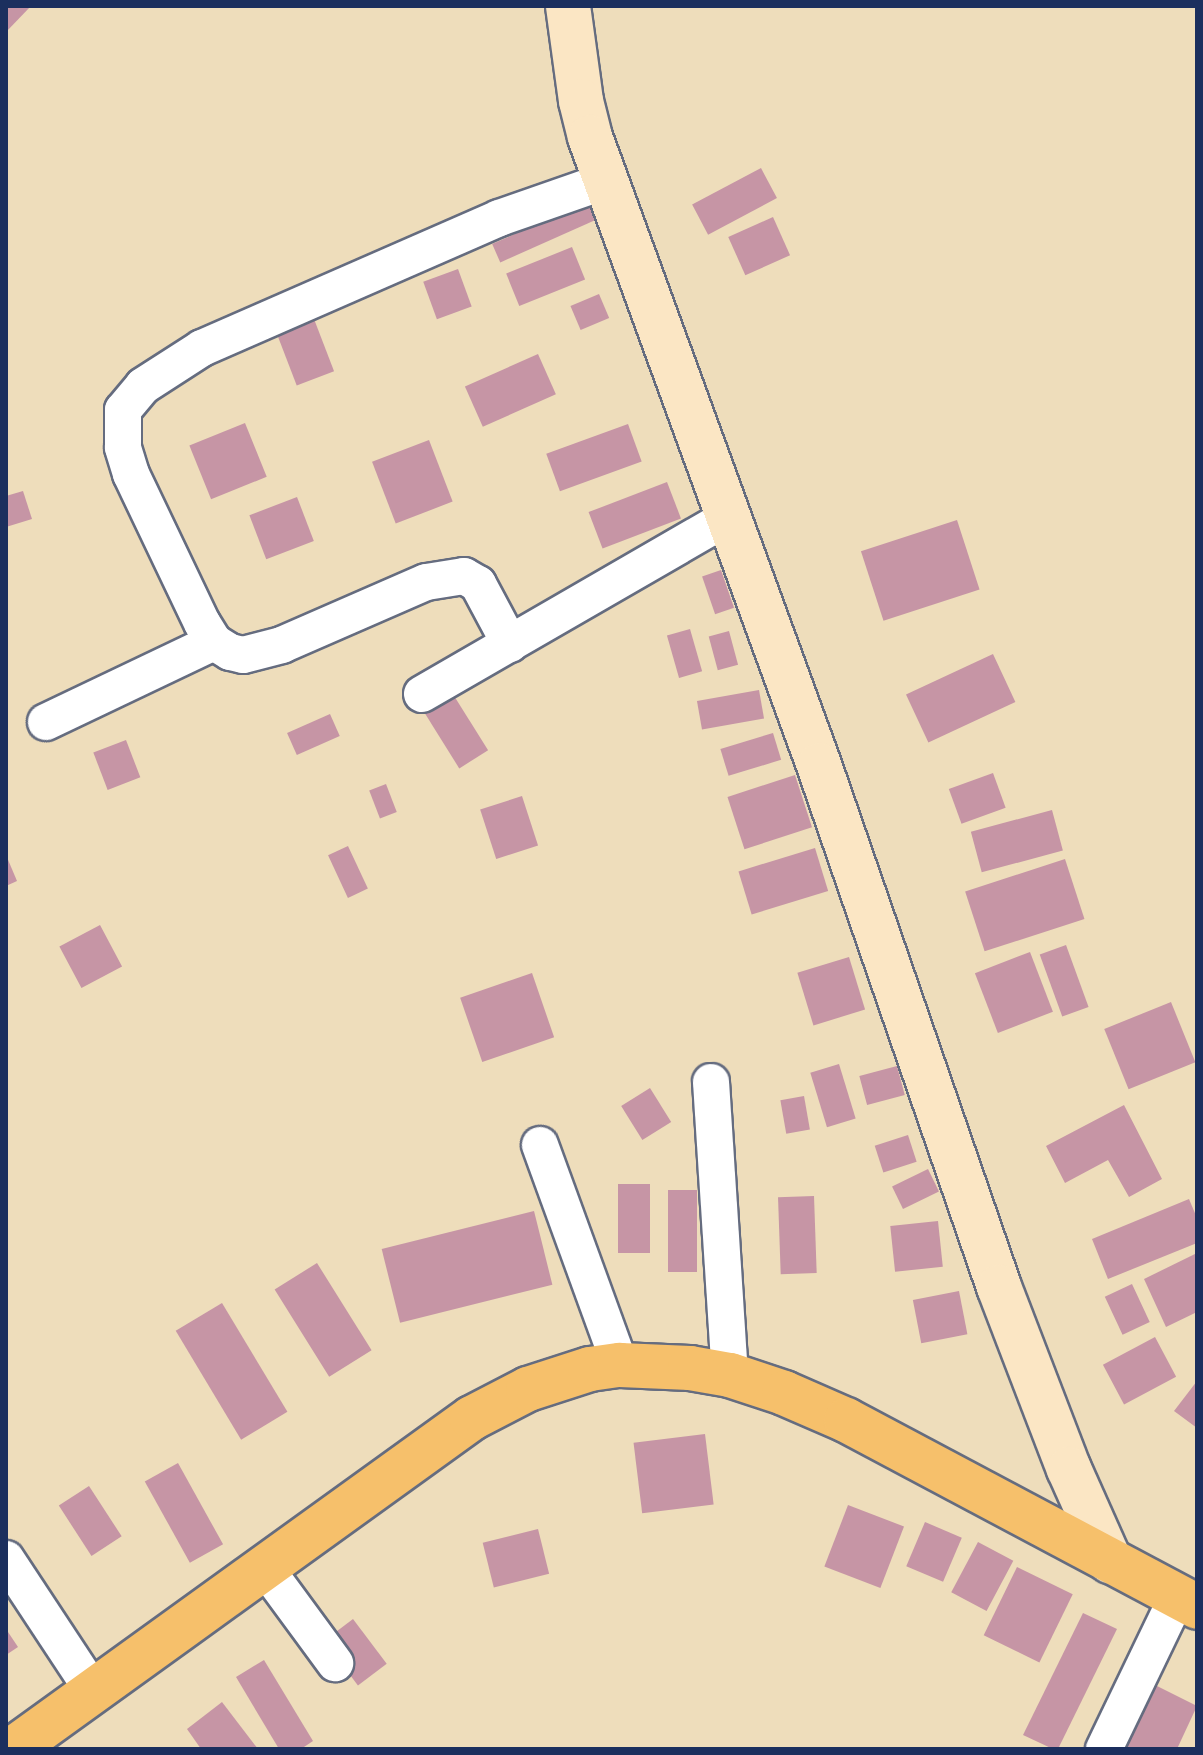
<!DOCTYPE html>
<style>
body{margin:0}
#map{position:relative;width:1203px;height:1755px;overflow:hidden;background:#edb;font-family:Kalam,sans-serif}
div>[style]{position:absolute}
.building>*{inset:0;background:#c695a5;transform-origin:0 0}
.roads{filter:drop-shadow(2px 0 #656c7f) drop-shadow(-2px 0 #656c7f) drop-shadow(0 2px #656c7f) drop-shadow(0 -2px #656c7f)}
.street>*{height:36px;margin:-18px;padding:0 18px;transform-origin:18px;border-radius:18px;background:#fff}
.secondary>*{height:44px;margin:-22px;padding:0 22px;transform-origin:22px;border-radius:22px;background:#fbe6c4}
.highway>*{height:44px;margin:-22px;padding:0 22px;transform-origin:22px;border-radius:22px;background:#f6c06b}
span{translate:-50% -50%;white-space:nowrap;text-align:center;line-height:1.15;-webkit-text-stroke:7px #fbf7ec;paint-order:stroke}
.frame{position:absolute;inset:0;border:8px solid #1b2f5e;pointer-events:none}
</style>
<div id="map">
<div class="building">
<i style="clip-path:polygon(6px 6px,31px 6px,6px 32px)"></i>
<i style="left:761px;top:168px;width:34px;height:78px;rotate:62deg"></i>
<i style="left:589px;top:201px;width:20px;height:106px;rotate:66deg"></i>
<i style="left:773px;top:217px;width:42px;height:49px;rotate:66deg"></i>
<i style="left:572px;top:247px;width:35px;height:71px;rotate:68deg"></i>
<i style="left:458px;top:269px;width:40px;height:37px;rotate:70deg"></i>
<i style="left:599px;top:294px;width:26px;height:31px;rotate:67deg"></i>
<i style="left:314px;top:319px;width:56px;height:40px;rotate:69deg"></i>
<i style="left:538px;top:354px;width:44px;height:80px;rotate:66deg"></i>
<i style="left:245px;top:423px;width:58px;height:60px;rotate:68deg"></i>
<i style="left:628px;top:424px;width:40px;height:87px;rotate:70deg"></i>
<i style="left:429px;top:440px;width:66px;height:61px;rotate:69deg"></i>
<i style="left:667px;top:482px;width:39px;height:84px;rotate:69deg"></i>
<i style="clip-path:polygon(23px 491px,32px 519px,6px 527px,6px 496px)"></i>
<i style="left:297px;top:497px;width:47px;height:51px;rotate:69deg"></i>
<i style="left:957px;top:520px;width:73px;height:101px;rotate:72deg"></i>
<i style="left:721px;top:570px;width:40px;height:20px;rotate:71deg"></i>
<i style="left:690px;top:629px;width:44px;height:24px;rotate:74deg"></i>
<i style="left:729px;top:631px;width:35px;height:21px;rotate:75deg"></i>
<i style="left:993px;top:654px;width:53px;height:96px;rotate:65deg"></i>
<i style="left:759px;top:690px;width:29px;height:63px;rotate:80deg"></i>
<i style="left:451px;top:691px;width:70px;height:34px;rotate:58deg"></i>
<i style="left:330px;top:714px;width:24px;height:47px;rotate:66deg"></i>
<i style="left:773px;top:733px;width:28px;height:55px;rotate:73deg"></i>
<i style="left:126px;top:740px;width:40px;height:35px;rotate:69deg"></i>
<i style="left:993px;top:773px;width:37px;height:47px;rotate:70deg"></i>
<i style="left:795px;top:775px;width:55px;height:71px;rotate:72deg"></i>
<i style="left:386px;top:784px;width:30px;height:18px;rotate:69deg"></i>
<i style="left:522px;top:796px;width:52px;height:44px;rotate:72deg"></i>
<i style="left:1052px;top:810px;width:42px;height:84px;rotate:75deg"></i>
<i style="left:348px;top:846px;width:47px;height:22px;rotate:65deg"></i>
<i style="left:815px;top:848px;width:45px;height:80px;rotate:73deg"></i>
<i style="clip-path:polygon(6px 855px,17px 881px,6px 886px)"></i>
<i style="left:1065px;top:859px;width:63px;height:105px;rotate:72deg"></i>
<i style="left:100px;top:925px;width:47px;height:46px;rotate:62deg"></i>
<i style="left:1066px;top:945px;width:66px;height:28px;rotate:70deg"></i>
<i style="left:1030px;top:952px;width:64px;height:59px;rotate:69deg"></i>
<i style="left:849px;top:957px;width:55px;height:54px;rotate:73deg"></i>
<i style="left:532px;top:973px;width:68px;height:76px;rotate:71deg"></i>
<i style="left:1171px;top:1002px;width:65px;height:72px;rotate:68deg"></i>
<i style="left:839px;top:1064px;width:57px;height:30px;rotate:73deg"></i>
<i style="left:897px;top:1066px;width:30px;height:39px;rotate:75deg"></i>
<i style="left:650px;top:1088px;width:40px;height:34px;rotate:58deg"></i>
<i style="left:804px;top:1096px;width:34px;height:24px;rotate:80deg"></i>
<i style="clip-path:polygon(1124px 1105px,1162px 1179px,1129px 1197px,1108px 1160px,1065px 1183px,1046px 1146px)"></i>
<i style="left:908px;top:1135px;width:28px;height:35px;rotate:72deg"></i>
<i style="left:928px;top:1169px;width:25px;height:40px;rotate:64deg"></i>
<i style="left:618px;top:1184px;width:32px;height:69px"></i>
<i style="left:668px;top:1190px;width:29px;height:82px"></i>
<i style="left:814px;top:1196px;width:77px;height:36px;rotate:88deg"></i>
<i style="clip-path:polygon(1189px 1199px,1197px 1218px,1197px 1243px,1108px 1279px,1092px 1239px)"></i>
<i style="left:534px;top:1211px;width:76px;height:157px;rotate:76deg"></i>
<i style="left:938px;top:1221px;width:46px;height:48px;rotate:84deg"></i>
<i style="clip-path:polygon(1197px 1253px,1197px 1312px,1166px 1327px,1144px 1279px)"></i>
<i style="left:317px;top:1263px;width:103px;height:50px;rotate:58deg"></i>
<i style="left:1132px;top:1284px;width:42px;height:30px;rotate:65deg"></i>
<i style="left:959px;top:1291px;width:44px;height:47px;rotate:79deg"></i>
<i style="left:222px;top:1303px;width:127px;height:54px;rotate:59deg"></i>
<i style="left:1155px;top:1337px;width:45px;height:59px;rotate:62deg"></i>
<i style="clip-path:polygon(1197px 1381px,1197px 1428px,1174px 1411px)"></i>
<i style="left:705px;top:1434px;width:71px;height:72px;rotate:83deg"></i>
<i style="left:178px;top:1463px;width:93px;height:38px;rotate:61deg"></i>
<i style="left:89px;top:1486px;width:60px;height:36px;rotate:57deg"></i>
<i style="left:848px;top:1505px;width:60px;height:66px;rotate:21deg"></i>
<i style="left:925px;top:1522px;width:40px;height:48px;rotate:23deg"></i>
<i style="left:538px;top:1529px;width:46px;height:57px;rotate:76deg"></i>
<i style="left:978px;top:1542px;width:40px;height:57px;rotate:28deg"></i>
<i style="left:1017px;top:1567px;width:62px;height:76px;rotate:26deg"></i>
<i style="clip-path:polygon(1083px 1613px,1117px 1629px,1058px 1749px,1053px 1749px,1023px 1735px)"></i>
<i style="left:353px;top:1619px;width:56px;height:36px;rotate:53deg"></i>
<i style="clip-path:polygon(6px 1629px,18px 1647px,6px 1655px)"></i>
<i style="clip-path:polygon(264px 1660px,313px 1741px,301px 1749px,279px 1749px,236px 1677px)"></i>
<i style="clip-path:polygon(1155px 1685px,1197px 1706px,1177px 1749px,1125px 1749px)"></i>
<i style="clip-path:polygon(222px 1702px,258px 1749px,201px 1749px,187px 1729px)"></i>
</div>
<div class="roads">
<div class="street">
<i style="left:510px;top:644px;width:68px;rotate:-118.1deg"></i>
<i style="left:478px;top:584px;width:16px;rotate:-150deg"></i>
<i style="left:464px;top:576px;width:38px;rotate:171deg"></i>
<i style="left:426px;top:582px;width:157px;rotate:156.4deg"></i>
<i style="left:282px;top:645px;width:40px;rotate:165.6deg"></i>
<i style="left:243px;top:655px;width:13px;rotate:-167deg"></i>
<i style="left:230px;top:652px;width:19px;rotate:-148deg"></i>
<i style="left:214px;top:642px;width:22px;rotate:-122deg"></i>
<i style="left:202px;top:623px;width:165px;rotate:-115.5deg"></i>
<i style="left:131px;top:474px;width:28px;rotate:-107deg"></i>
<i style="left:123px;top:447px;width:37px;rotate:-90deg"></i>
<i style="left:123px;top:410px;width:31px;rotate:-50deg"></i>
<i style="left:143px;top:386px;width:70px;rotate:-32.8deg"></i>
<i style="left:202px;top:348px;width:324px;rotate:-23.6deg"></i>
<i style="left:499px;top:218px;width:115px;rotate:-19.2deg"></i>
<i style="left:422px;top:694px;width:356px;rotate:-30deg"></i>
<i style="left:46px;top:722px;width:186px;rotate:-25.5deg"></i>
<i style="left:711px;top:1082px;width:294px;rotate:86.3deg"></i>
<i style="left:540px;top:1145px;width:234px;rotate:70deg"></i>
<i style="left:6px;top:1559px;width:158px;rotate:56.6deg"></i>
<i style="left:266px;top:1569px;width:117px;rotate:53.7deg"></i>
<i style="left:1104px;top:1749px;width:169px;rotate:-64.3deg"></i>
</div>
<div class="secondary">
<i style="left:568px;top:6px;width:96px;rotate:82.2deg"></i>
<i style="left:581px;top:101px;width:37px;rotate:76deg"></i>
<i style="left:590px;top:137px;width:668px;rotate:69.97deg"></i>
<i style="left:819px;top:765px;width:552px;rotate:70.97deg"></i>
<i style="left:999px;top:1287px;width:195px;rotate:69deg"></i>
<i style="left:1069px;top:1469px;width:101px;rotate:66deg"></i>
</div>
<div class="highway">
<i style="left:13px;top:1749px;width:566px;rotate:-35.8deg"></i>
<i style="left:472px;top:1418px;width:63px;rotate:-27.4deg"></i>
<i style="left:528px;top:1389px;width:65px;rotate:-17.9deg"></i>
<i style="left:590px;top:1369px;width:30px;rotate:-8deg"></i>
<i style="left:620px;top:1365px;width:70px;rotate:2.5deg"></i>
<i style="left:690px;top:1368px;width:41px;rotate:9.9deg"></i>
<i style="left:730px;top:1375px;width:57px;rotate:18.4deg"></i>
<i style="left:784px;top:1393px;width:68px;rotate:23.5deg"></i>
<i style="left:846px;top:1420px;width:398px;rotate:28deg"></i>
</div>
</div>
<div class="frame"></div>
</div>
